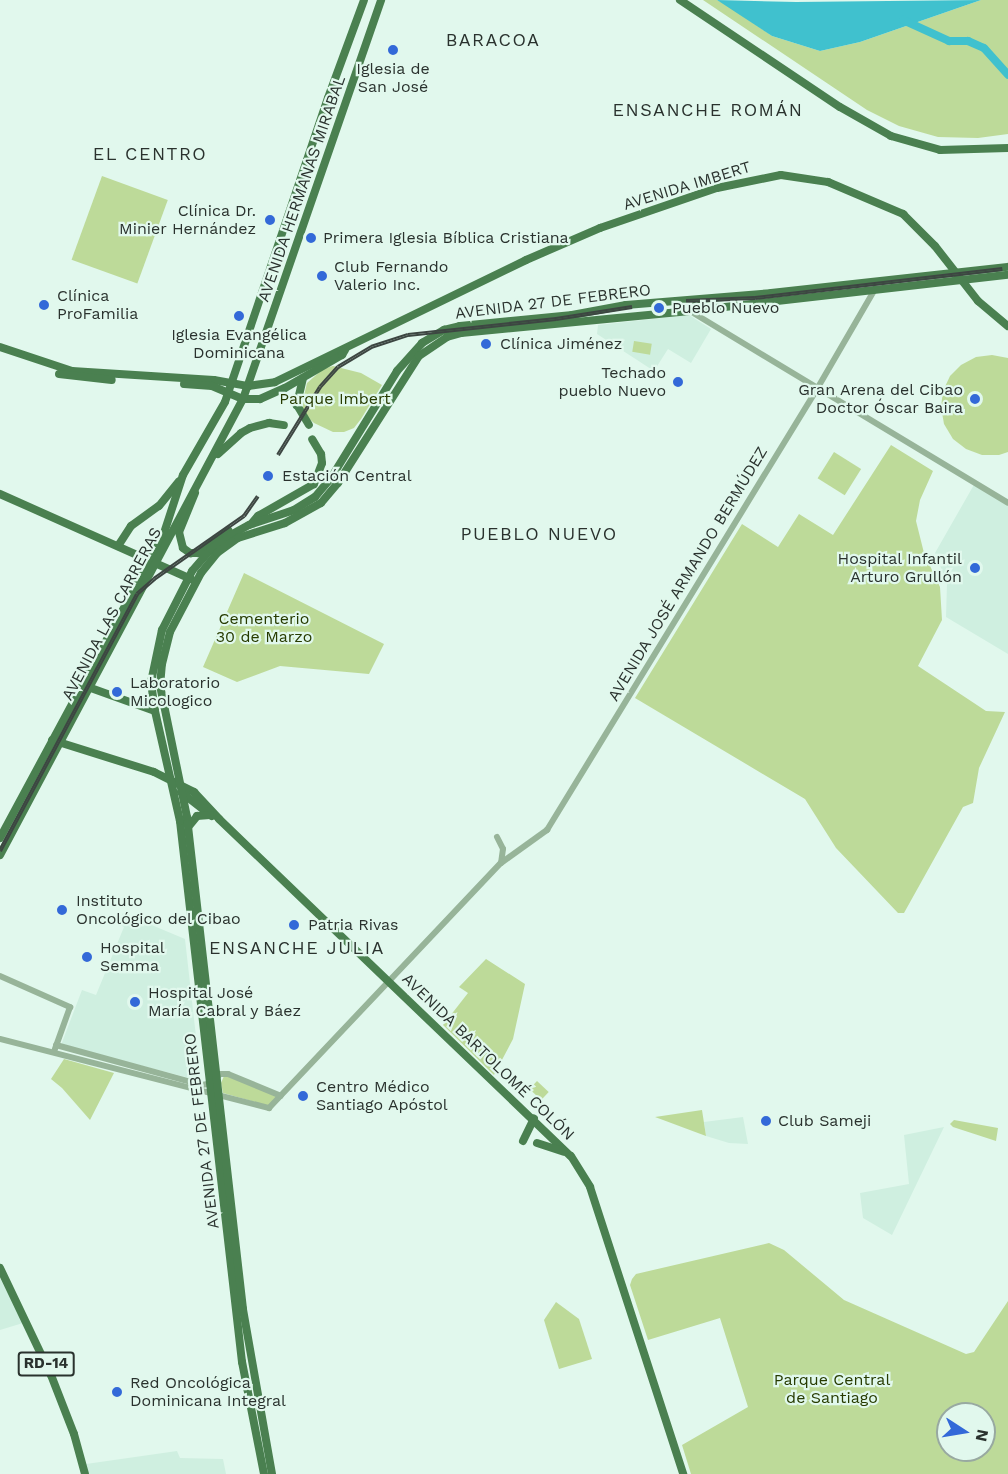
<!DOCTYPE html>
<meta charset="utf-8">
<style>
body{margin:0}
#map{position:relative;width:1008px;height:1474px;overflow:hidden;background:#e1f8ed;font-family:"Work Sans",sans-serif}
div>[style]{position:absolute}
.built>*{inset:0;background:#cfefe0}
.green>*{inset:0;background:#bdda99;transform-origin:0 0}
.water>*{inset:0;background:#40c1ce}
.river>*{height:8px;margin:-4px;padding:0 4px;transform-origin:4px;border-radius:4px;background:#40c1ce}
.minor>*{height:6px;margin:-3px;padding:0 3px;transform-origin:3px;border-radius:3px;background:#97b499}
.major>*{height:8px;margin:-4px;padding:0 4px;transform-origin:4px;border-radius:4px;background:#4a8050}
.rail>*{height:4px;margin-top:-2px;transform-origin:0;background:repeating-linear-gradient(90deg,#e1f8ed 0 4.5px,#3d4642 0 9px);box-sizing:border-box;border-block:2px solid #3d4642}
.dots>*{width:16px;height:16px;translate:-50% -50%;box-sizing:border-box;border:3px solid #e1f8ed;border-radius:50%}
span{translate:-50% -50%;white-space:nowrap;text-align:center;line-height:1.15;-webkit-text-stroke:4.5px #e1f8ed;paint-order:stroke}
.shield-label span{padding:2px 4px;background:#e1f8ed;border:2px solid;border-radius:4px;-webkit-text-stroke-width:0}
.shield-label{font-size:15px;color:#2a322e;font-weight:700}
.poi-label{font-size:16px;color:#2a322e}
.right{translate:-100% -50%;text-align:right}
.left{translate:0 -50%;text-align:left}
.street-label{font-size:16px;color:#2a322e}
.park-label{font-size:16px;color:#273b00}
.neighbourhood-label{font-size:18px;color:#2a322e;letter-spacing:1.5px}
.north{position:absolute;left:936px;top:1402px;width:60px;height:60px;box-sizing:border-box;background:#e1f8ed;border:2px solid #98a9a1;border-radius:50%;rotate:102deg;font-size:16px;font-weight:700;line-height:24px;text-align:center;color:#2a322e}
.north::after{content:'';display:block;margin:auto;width:21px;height:27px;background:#3369d8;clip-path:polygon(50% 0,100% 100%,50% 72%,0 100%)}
</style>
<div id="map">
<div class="built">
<i style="clip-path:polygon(689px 315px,711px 329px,691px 363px,668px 349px,654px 371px,597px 334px,598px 325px)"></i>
<i style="clip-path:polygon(975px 483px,1008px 503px,1008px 654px,946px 617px,947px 583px,935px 553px)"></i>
<i style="clip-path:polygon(123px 913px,185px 939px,201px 1081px,61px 1045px,82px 990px,96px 995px,124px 927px,118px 924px)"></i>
<i style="clip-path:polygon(743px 1117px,748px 1144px,729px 1143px,706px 1136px,704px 1122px)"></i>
<i style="clip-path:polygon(944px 1127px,892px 1235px,863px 1218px,860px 1193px,909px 1184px,904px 1135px)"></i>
<i style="clip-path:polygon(0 1278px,23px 1323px,0 1330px)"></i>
<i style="clip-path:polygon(177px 1451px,180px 1458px,223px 1459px,226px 1474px,88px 1474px,86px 1464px)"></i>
</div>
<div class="green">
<i style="clip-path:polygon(703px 0,717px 0,727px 5px,772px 36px,820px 51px,860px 42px,981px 0,1008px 0,1008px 134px,978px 138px,938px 137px,899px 126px,867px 110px)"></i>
<i style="left:102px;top:176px;width:70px;height:89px;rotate:20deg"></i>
<i style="left:634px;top:341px;width:18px;height:11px;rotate:9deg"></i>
<i style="clip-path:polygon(992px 355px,1008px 358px,1008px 452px,999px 455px,982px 455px,966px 449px,953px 439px,944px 424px,941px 407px,943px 391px,950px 376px,961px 365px,976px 357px)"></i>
<i style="clip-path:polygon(333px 366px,361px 373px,382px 385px,361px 419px,354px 428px,344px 432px,333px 432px,314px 423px,305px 415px,302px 404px,307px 383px,323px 369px)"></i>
<i style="clip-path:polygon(891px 445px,933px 471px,920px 500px,916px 521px,924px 553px,940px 587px,942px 620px,918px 666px,986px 711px,1005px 712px,979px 768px,973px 803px,963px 807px,904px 913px,898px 913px,836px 848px,805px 799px,635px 698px,742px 524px,778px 547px,799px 514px,833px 535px)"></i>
<i style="left:834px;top:452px;width:32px;height:31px;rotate:32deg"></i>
<i style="clip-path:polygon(244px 573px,384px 644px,369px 674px,280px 666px,237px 682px,203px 667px)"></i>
<i style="clip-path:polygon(486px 959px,525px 984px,513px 1039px,494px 1075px,443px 1025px,468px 993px,459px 987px)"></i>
<i style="clip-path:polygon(64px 1059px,114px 1073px,90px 1120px,62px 1088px,51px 1079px)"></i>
<i style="clip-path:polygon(224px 1076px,229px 1077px,278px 1096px,269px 1106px,223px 1093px,221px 1083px)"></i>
<i style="left:537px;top:1081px;width:16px;height:11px;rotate:43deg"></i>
<i style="clip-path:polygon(702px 1110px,706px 1136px,655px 1117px)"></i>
<i style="clip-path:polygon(954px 1120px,998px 1128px,996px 1141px,953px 1127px,950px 1124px)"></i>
<i style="clip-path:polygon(evenodd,769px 1243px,784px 1250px,844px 1300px,966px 1354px,974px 1352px,1008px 1301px,1008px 1474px,691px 1474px,682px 1445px,748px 1407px,720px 1318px,648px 1340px,630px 1285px,632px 1279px,636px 1274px,769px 1243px,948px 1414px,984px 1414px,984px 1450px,948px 1450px,948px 1414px)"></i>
<i style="clip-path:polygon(556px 1302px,579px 1319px,592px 1359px,559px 1369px,544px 1320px)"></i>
</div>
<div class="water">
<i style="clip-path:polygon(717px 0,796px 2px,981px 0,860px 42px,820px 51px,772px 36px)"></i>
</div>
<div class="river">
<i style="left:903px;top:20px;width:51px;rotate:24.5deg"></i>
<i style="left:949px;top:41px;width:19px"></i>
<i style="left:968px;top:41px;width:17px;rotate:24deg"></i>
<i style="left:984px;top:48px;width:36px;rotate:48deg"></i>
</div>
<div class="minor">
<i style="left:690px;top:311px;width:371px;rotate:31.1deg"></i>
<i style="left:497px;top:837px;width:13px;rotate:63deg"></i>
<i style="left:503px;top:849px;width:14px;rotate:98deg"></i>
<i style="left:0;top:976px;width:77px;rotate:23.9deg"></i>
<i style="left:70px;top:1007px;width:45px;rotate:109.7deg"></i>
<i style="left:0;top:1039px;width:278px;rotate:14.4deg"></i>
<i style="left:269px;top:1108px;width:337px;rotate:-46.6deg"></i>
<i style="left:501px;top:863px;width:57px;rotate:-35.7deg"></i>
<i style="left:547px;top:830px;width:517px;rotate:-58.52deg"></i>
<i style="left:817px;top:389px;width:116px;rotate:-59.9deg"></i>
<i style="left:56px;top:1045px;width:151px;rotate:15.3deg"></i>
<i style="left:202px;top:1085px;width:10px;rotate:-11deg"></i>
<i style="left:212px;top:1083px;width:12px;rotate:-48deg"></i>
<i style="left:220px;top:1074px;width:8px"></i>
<i style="left:228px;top:1074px;width:57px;rotate:22.5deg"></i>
</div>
<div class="major">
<i style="left:680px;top:0;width:192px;rotate:33.8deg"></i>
<i style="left:840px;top:107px;width:59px;rotate:29.6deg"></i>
<i style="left:891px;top:136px;width:51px;rotate:15.9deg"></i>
<i style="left:940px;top:150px;width:68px;rotate:-1.7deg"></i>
<i style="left:0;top:347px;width:76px;rotate:18.4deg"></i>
<i style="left:72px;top:371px;width:142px;rotate:3.6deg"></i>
<i style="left:214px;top:380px;width:35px;rotate:10deg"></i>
<i style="left:248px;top:386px;width:27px;rotate:-8deg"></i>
<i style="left:275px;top:382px;width:279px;rotate:-25.9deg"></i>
<i style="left:526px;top:260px;width:81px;rotate:-23.4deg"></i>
<i style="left:600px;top:228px;width:124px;rotate:-18.9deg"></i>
<i style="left:717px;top:188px;width:65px;rotate:-11.5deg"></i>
<i style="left:781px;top:175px;width:48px;rotate:8.5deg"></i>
<i style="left:828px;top:182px;width:82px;rotate:23.1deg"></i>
<i style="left:903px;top:214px;width:45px;rotate:45deg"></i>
<i style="left:935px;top:246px;width:70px;rotate:52deg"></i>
<i style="left:978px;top:301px;width:39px;rotate:40deg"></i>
<i style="left:59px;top:374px;width:53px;rotate:6.5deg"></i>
<i style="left:303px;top:378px;width:28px;rotate:103deg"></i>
<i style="left:297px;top:405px;width:23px;rotate:59deg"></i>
<i style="left:184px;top:384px;width:28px;rotate:4deg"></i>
<i style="left:212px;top:386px;width:34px;rotate:23deg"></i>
<i style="left:243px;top:399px;width:17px"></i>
<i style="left:260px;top:399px;width:27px;rotate:-24deg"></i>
<i style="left:285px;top:388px;width:66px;rotate:-30.1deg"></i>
<i style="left:342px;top:355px;width:6px;rotate:-59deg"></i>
<i style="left:218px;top:454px;width:31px;rotate:-42deg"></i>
<i style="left:241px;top:433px;width:10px;rotate:-29deg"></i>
<i style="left:250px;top:428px;width:20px;rotate:-15deg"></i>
<i style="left:269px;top:423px;width:15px;rotate:8deg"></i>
<i style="left:195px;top:493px;width:42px;rotate:112.3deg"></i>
<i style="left:179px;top:532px;width:16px;rotate:76deg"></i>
<i style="left:183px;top:548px;width:9px;rotate:36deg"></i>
<i style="left:190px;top:553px;width:8px"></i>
<i style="left:198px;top:553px;width:38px;rotate:-37deg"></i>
<i style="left:0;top:494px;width:209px;rotate:24deg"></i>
<i style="left:251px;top:524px;width:11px;rotate:-49deg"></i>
<i style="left:258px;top:516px;width:64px;rotate:-29.7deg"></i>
<i style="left:314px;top:484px;width:22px;rotate:-69deg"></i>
<i style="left:322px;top:463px;width:9px;rotate:-96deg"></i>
<i style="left:321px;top:454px;width:17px;rotate:-121deg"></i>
<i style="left:118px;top:546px;width:24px;rotate:-57deg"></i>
<i style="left:131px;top:526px;width:34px;rotate:-36deg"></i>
<i style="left:159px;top:506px;width:32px;rotate:-51deg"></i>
<i style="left:88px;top:687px;width:71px;rotate:19.7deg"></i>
<i style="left:52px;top:740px;width:107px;rotate:17.4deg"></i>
<i style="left:154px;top:772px;width:45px;rotate:26.6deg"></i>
<i style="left:194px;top:792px;width:37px;rotate:47deg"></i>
<i style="left:219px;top:819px;width:487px;rotate:43.8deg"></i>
<i style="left:571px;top:1156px;width:36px;rotate:58deg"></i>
<i style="left:590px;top:1187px;width:302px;rotate:72deg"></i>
<i style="left:181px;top:792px;width:39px;rotate:38deg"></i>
<i style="left:189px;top:826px;width:13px;rotate:-51deg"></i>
<i style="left:197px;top:816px;width:13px;rotate:-4deg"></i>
<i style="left:0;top:838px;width:346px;rotate:-61.7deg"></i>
<i style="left:164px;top:533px;width:61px;rotate:-71.9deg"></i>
<i style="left:183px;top:475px;width:84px;rotate:-60.1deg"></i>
<i style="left:225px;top:402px;width:321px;rotate:-71.3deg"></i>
<i style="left:328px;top:98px;width:104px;rotate:-69.8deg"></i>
<i style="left:0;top:855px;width:517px;rotate:-61.95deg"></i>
<i style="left:243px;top:399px;width:422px;rotate:-70.9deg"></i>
<i style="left:523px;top:1141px;width:25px;rotate:-64deg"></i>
<i style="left:537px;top:1143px;width:28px;rotate:18deg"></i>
<i style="left:0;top:1268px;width:119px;rotate:64.5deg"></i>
<i style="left:51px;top:1375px;width:63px;rotate:68.7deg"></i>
<i style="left:74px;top:1434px;width:41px;rotate:74.6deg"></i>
<i style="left:264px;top:1474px;width:114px;rotate:-101.1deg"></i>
<i style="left:242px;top:1362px;width:545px;rotate:-96.54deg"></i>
<i style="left:180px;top:821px;width:113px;rotate:-102.8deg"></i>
<i style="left:155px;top:711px;width:29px;rotate:-98deg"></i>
<i style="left:151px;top:682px;width:53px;rotate:-78.1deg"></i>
<i style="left:162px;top:630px;width:66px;rotate:-63deg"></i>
<i style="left:192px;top:571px;width:29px;rotate:-49deg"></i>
<i style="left:211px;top:549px;width:20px;rotate:-37deg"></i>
<i style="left:227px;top:537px;width:25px;rotate:-29deg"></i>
<i style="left:249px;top:525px;width:47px;rotate:-18.4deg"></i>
<i style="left:294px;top:510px;width:25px;rotate:-32deg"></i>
<i style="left:315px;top:497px;width:25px;rotate:-50deg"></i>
<i style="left:331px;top:478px;width:126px;rotate:-58.3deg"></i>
<i style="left:397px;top:371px;width:38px;rotate:-48deg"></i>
<i style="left:422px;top:343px;width:26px;rotate:-31deg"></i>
<i style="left:444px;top:330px;width:16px;rotate:-14deg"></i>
<i style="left:460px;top:326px;width:113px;rotate:-5.6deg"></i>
<i style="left:572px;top:315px;width:55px;rotate:-10.5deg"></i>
<i style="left:626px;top:305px;width:145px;rotate:-4.7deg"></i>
<i style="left:771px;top:293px;width:238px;rotate:-6.3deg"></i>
<i style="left:272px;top:1474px;width:168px;rotate:-100deg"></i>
<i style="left:243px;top:1309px;width:495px;rotate:-96.5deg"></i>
<i style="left:187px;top:817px;width:134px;rotate:-101.6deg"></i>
<i style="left:160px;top:686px;width:22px;rotate:-85deg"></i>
<i style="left:162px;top:664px;width:33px;rotate:-76deg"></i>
<i style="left:170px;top:632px;width:67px;rotate:-62.3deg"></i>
<i style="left:201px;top:573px;width:26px;rotate:-51deg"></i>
<i style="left:217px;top:553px;width:26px;rotate:-36deg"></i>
<i style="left:238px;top:538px;width:49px;rotate:-17.7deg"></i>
<i style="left:285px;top:523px;width:41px;rotate:-29.1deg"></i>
<i style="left:321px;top:503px;width:26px;rotate:-50deg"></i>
<i style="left:338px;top:483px;width:151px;rotate:-57.5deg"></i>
<i style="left:419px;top:356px;width:34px;rotate:-34deg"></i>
<i style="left:447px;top:337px;width:15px;rotate:-16deg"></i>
<i style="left:461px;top:333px;width:230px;rotate:-5.5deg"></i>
<i style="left:690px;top:311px;width:320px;rotate:-6.5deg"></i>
</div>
<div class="rail">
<i style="left:686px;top:301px;width:69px;rotate:-2.5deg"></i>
<i style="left:755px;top:298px;width:249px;rotate:-6.7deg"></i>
<i style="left:278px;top:455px;width:80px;rotate:-58.3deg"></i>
<i style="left:320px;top:387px;width:27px;rotate:-48deg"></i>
<i style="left:338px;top:367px;width:39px;rotate:-31deg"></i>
<i style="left:371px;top:347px;width:39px;rotate:-18deg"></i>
<i style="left:408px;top:335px;width:149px;rotate:-6.2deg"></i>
<i style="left:556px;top:319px;width:77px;rotate:-9deg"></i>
<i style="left:0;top:851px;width:291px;rotate:-61.9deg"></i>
<i style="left:137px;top:594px;width:23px;rotate:-41deg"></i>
<i style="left:154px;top:579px;width:110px;rotate:-35deg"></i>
<i style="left:244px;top:516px;width:24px;rotate:-55deg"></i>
</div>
<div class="dots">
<i style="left:393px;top:50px;background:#3369d8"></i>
<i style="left:270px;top:220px;background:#3369d8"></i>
<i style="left:311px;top:238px;background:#3369d8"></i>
<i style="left:322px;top:276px;background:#3369d8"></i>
<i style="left:44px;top:305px;background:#3369d8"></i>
<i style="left:659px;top:308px;background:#3369d8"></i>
<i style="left:239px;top:316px;background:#3369d8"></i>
<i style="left:486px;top:344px;background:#3369d8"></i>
<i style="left:678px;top:382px;background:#3369d8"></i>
<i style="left:975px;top:399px;background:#3369d8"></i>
<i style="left:268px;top:476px;background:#3369d8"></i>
<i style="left:975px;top:568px;background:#3369d8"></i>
<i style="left:117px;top:692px;background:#3369d8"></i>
<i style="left:62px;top:910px;background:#3369d8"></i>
<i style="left:294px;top:925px;background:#3369d8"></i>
<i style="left:87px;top:957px;background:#3369d8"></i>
<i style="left:135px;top:1002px;background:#3369d8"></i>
<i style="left:303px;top:1096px;background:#3369d8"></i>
<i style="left:766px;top:1121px;background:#3369d8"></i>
<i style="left:117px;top:1392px;background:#3369d8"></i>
</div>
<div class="shield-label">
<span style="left:46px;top:1364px">RD-14</span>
</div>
<div class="poi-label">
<span style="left:393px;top:78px">Iglesia de<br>San José</span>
<span class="right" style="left:256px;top:220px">Clínica Dr.<br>Minier Hernández</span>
<span class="left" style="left:323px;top:238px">Primera Iglesia Bíblica Cristiana</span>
<span class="left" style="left:334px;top:276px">Club Fernando<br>Valerio Inc.</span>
<span class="left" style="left:57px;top:305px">Clínica<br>ProFamilia</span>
<span class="left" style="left:672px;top:308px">Pueblo Nuevo</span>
<span style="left:239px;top:344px">Iglesia Evangélica<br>Dominicana</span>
<span class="left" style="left:500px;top:344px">Clínica Jiménez</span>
<span class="right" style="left:666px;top:382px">Techado<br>pueblo Nuevo</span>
<span class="right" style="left:963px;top:399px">Gran Arena del Cibao<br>Doctor Óscar Baira</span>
<span class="left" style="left:282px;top:476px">Estación Central</span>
<span class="right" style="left:962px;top:568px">Hospital Infantil<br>Arturo Grullón</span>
<span class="left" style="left:130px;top:692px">Laboratorio<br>Micologico</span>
<span class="left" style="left:76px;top:910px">Instituto<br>Oncológico del Cibao</span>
<span class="left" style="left:308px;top:925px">Patria Rivas</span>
<span class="left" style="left:100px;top:957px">Hospital<br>Semma</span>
<span class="left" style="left:148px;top:1002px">Hospital José<br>María Cabral y Báez</span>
<span class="left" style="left:316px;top:1096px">Centro Médico<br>Santiago Apóstol</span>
<span class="left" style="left:778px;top:1121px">Club Sameji</span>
<span class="left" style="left:130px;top:1392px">Red Oncológica<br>Dominicana Integral</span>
</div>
<div class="street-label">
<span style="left:687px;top:186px;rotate:-17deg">AVENIDA IMBERT</span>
<span style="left:302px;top:189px;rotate:-71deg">AVENIDA HERMANAS MIRABAL</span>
<span style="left:553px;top:302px;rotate:-7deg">AVENIDA 27 DE FEBRERO</span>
<span style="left:688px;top:574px;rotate:-59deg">AVENIDA JOSÉ ARMANDO BERMÚDEZ</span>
<span style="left:112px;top:614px;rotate:-62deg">AVENIDA LAS CARRERAS</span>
<span style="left:488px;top:1057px;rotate:44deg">AVENIDA BARTOLOMÉ COLÓN</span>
<span style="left:202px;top:1131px;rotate:-97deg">AVENIDA 27 DE FEBRERO</span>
</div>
<div class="park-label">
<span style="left:335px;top:399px">Parque Imbert</span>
<span style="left:264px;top:628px">Cementerio<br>30 de Marzo</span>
<span style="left:832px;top:1389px">Parque Central<br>de Santiago</span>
</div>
<div class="neighbourhood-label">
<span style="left:493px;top:40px">BARACOA</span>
<span style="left:708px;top:110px">ENSANCHE ROMÁN</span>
<span style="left:150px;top:154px">EL CENTRO</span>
<span style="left:539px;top:534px">PUEBLO NUEVO</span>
<span style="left:297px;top:948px">ENSANCHE JULIA</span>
</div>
<div class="north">N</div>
</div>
